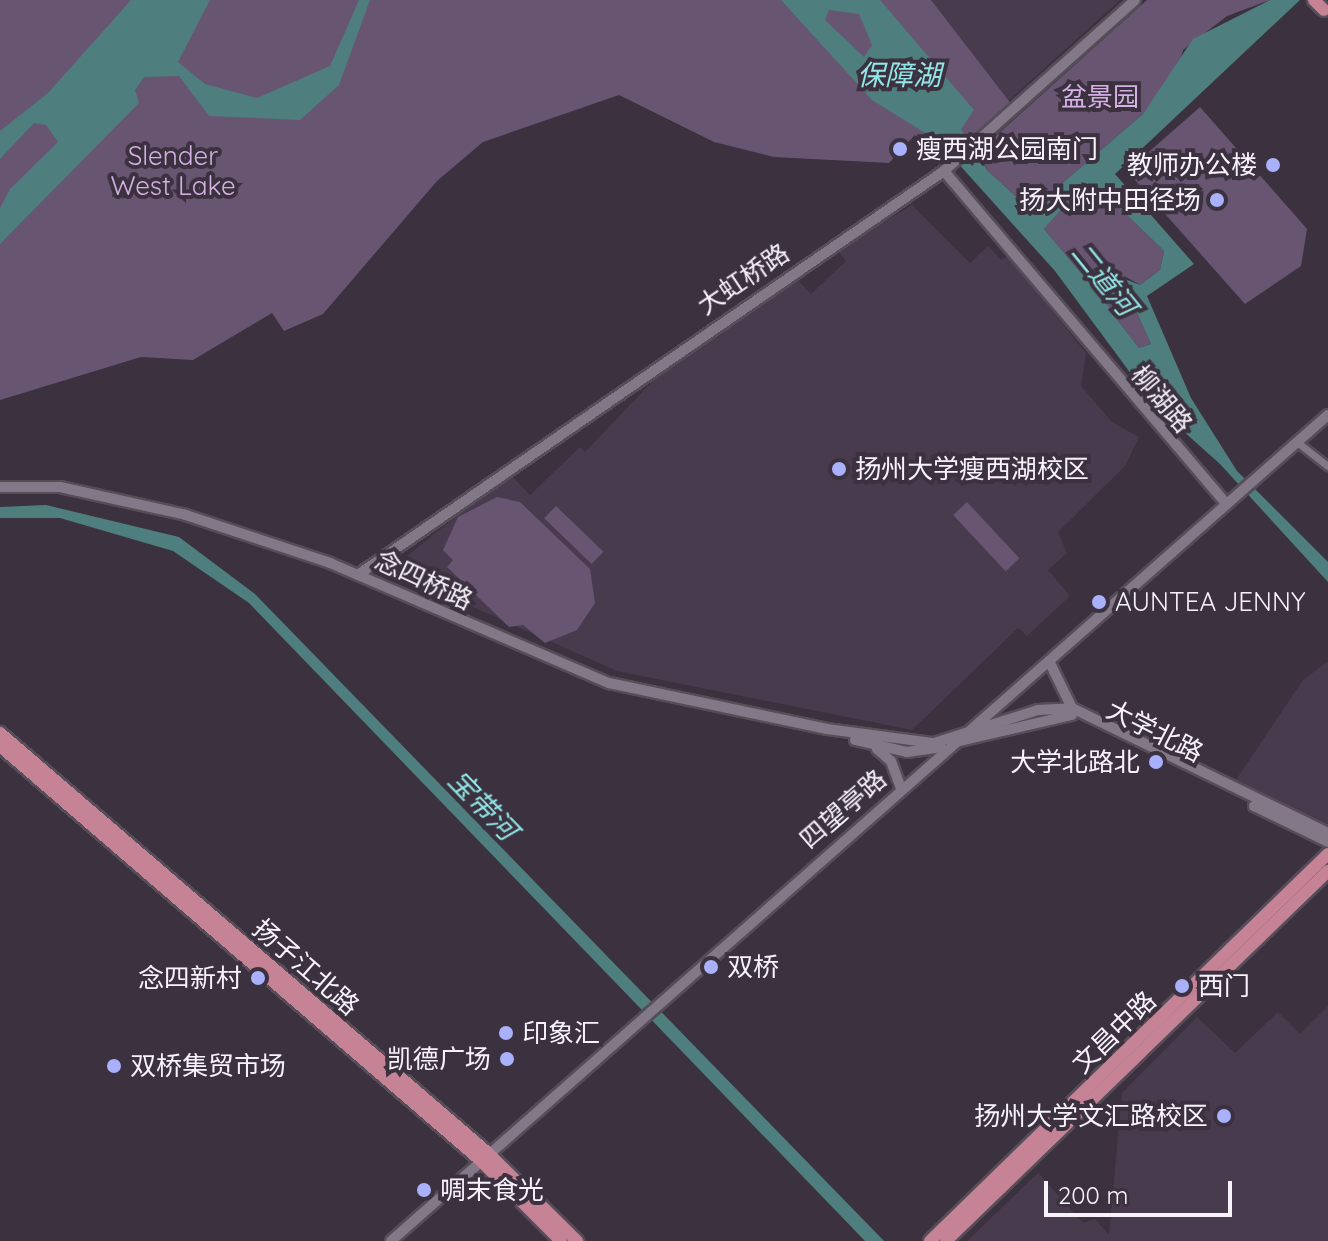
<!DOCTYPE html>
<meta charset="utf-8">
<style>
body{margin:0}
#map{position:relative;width:1328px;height:1241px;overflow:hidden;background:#3b313f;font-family:Quicksand,"Noto Sans SC",sans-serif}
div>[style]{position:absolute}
.built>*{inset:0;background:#483b4e}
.green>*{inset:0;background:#685571;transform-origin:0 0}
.water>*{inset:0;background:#4e7e7e}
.roads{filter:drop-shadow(2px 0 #554d58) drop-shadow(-2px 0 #554d58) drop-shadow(0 2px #554d58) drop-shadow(0 -2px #554d58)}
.street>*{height:7px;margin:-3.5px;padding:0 3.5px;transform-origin:3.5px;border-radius:3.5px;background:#837888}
.secondary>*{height:10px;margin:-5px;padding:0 5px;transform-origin:5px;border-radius:5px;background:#837888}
.primary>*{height:12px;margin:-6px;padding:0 6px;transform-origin:6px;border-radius:6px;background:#c68396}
.dots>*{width:22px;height:22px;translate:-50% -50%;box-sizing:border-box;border:4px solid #3b313f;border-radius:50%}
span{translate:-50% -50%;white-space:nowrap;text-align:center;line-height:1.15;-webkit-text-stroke:8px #3b313f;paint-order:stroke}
.park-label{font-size:26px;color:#d4b0e4}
.poi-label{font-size:26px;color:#f8f2fb}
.left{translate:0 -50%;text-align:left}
.right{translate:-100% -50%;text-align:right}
.street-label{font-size:26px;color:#f8f2fb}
.water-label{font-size:28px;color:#92e6e7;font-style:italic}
.scale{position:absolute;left:1044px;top:1181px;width:188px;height:36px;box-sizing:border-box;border:4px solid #f8f2fb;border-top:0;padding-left:10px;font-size:24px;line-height:28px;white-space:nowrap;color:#f8f2fb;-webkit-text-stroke:6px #3b313f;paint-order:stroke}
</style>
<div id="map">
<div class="built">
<i style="clip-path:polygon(892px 0,1120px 0,994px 114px)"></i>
<i style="clip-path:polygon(912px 205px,970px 263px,988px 246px,1001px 260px,1008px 256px,1086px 353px,1081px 386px,1112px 422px,1139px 437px,1125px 466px,1058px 532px,1067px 553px,1048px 570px,1070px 596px,1027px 636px,1018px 628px,912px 730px,617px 671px,390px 570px,509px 473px,530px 495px,580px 447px,585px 452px,672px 361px,796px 278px,811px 294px,846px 261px,837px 250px)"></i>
<i style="clip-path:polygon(1328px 661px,1328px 824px,1236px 780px,1303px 680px)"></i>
<i style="clip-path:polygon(1328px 1006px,1328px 1241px,967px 1241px,1038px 1173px,1083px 1223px,1095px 1219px,1109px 1235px,1122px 1093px,1197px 1017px,1235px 1053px,1278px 1012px,1300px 1034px)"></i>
</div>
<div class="green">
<i style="clip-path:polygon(0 0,931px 0,1012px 105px,942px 160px,915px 135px,889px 163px,774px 157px,714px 142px,619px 95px,483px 142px,437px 181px,323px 314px,284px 331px,272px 313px,193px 360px,141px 357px,0 400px)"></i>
<i style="clip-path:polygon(1147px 0,1270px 0,1227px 16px,1183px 50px,1178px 69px,1143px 114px,1031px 210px,988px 171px,978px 152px)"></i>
<i style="clip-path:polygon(1200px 107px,1307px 229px,1301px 266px,1245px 304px,1127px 171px)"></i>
<i style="clip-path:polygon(1097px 186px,1164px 251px,1160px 270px,1140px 285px,1126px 277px,1098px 293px,1044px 229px,1077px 192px)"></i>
<i style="clip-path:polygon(1118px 297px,1137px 313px,1151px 344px,1139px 348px,1115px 317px,1107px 304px)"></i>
<i style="clip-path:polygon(497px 497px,520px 502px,590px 569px,595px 603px,577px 630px,545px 643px,523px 625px,509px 627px,447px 567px,453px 560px,443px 550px,458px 517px)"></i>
<i style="left:967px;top:502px;width:77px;height:19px;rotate:47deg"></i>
<i style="left:556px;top:506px;width:66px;height:17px;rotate:44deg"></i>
</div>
<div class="water">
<i style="clip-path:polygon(131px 0,210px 0,178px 62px,205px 84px,257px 98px,330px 66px,359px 0,370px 0,339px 85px,300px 120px,209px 116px,179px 76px,144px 77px,135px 90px,139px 103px,0 244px,0 208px,10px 189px,58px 142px,46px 125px,34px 123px,0 159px,0 131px,48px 93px)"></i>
<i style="clip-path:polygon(evenodd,781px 0,880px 0,974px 110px,961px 129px,988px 171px,1031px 210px,1143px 114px,1193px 39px,1270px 0,1300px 0,1115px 174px,1194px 264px,1147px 296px,1191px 398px,1237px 471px,1328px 562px,1328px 582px,1220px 464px,1154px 405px,1055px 271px,938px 141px,872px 100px,781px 0,829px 10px,859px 14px,872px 45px,864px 57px,825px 20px,829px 10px,781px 0,1097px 186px,1164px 251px,1160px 270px,1140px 285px,1120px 277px,1098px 293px,1044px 229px,1077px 192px,1097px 186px,781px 0,1118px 297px,1137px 313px,1151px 344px,1139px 348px,1115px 317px,1107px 304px,1118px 297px)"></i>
<i style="clip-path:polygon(46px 505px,179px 537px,255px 594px,884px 1241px,865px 1241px,249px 603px,173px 551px,60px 518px,0 518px,0 507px)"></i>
</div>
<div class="roads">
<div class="street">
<i style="left:1297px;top:442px;width:39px;rotate:38deg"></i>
</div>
<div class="secondary">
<i style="left:944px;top:171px;width:436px;rotate:49.7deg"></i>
<i style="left:0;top:487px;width:60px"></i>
<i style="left:60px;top:487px;width:129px;rotate:12.5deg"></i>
<i style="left:186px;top:515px;width:152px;rotate:18.4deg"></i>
<i style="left:330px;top:563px;width:304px;rotate:23.3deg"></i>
<i style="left:609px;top:683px;width:223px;rotate:11.9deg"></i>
<i style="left:827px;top:729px;width:108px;rotate:7.5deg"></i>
<i style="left:934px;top:743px;width:109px;rotate:-17.6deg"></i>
<i style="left:1038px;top:710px;width:34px;rotate:-3deg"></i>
<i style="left:1072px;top:708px;width:285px;rotate:26deg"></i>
<i style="left:359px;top:574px;width:710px;rotate:-34.56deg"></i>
<i style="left:944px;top:171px;width:256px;rotate:-41.8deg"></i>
<i style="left:1049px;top:661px;width:52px;rotate:63.9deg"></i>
<i style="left:855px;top:740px;width:53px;rotate:13deg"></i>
<i style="left:907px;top:752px;width:34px;rotate:-8deg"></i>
<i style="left:960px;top:741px;width:115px;rotate:-13.1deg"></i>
<i style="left:877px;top:749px;width:18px;rotate:41deg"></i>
<i style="left:891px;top:761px;width:29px;rotate:70deg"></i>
<i style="left:1254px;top:806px;width:82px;rotate:25.9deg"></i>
<i style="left:391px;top:1241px;width:1249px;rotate:-41.4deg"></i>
</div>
<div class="primary">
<i style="left:1314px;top:0;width:14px;rotate:45deg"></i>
<i style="left:0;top:733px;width:642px;rotate:40.71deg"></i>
<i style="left:487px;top:1152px;width:127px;rotate:44.7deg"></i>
<i style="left:0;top:746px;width:632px;rotate:40.77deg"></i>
<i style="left:479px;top:1159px;width:116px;rotate:45deg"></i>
<i style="left:930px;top:1241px;width:555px;rotate:-44.2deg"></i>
<i style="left:946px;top:1241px;width:532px;rotate:-44.09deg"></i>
</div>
</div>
<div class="dots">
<i style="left:900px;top:149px;background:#a9b0fc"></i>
<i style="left:1273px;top:165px;background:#a9b0fc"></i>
<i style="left:1217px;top:200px;background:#a9b0fc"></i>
<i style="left:839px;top:469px;background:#a9b0fc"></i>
<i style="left:1099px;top:602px;background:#a9b0fc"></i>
<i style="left:1156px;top:762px;background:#a9b0fc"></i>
<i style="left:711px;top:967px;background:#a9b0fc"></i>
<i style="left:258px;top:978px;background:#a9b0fc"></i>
<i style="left:1182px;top:986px;background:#a9b0fc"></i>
<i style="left:506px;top:1033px;background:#a9b0fc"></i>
<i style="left:507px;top:1059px;background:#a9b0fc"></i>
<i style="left:114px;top:1066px;background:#a9b0fc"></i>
<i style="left:1224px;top:1116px;background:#a9b0fc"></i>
<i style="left:424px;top:1190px;background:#a9b0fc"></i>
</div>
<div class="park-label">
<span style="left:1100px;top:97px">盆景园</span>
<span style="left:173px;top:171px">Slender<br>West Lake</span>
</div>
<div class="poi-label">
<span class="left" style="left:916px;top:149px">瘦西湖公园南门</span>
<span class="right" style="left:1257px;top:165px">教师办公楼</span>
<span class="right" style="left:1201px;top:200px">扬大附中田径场</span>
<span class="left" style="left:855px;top:469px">扬州大学瘦西湖校区</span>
<span class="left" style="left:1115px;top:602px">AUNTEA JENNY</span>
<span class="right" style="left:1140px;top:762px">大学北路北</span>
<span class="left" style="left:727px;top:967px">双桥</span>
<span class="right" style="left:242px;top:978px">念四新村</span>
<span class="left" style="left:1198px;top:986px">西门</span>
<span class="left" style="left:522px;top:1033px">印象汇</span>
<span class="right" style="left:491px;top:1059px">凯德广场</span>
<span class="left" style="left:130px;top:1066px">双桥集贸市场</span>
<span class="right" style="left:1208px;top:1116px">扬州大学文汇路校区</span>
<span class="left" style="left:440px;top:1190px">啁末食光</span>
</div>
<div class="street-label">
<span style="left:743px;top:279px;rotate:-34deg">大虹桥路</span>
<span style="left:1162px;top:399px;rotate:50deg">柳湖路</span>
<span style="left:424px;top:580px;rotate:25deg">念四桥路</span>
<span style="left:1155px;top:731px;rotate:27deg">大学北路</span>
<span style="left:843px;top:809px;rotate:-41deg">四望亭路</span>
<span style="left:306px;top:967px;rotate:41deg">扬子江北路</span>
<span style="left:1114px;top:1032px;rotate:-44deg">文昌中路</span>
</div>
<div class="water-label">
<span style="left:899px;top:75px">保障湖</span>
<span style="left:1104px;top:279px;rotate:51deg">二道河</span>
<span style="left:483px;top:805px;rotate:46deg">宝带河</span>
</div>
<div class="scale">200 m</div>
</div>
